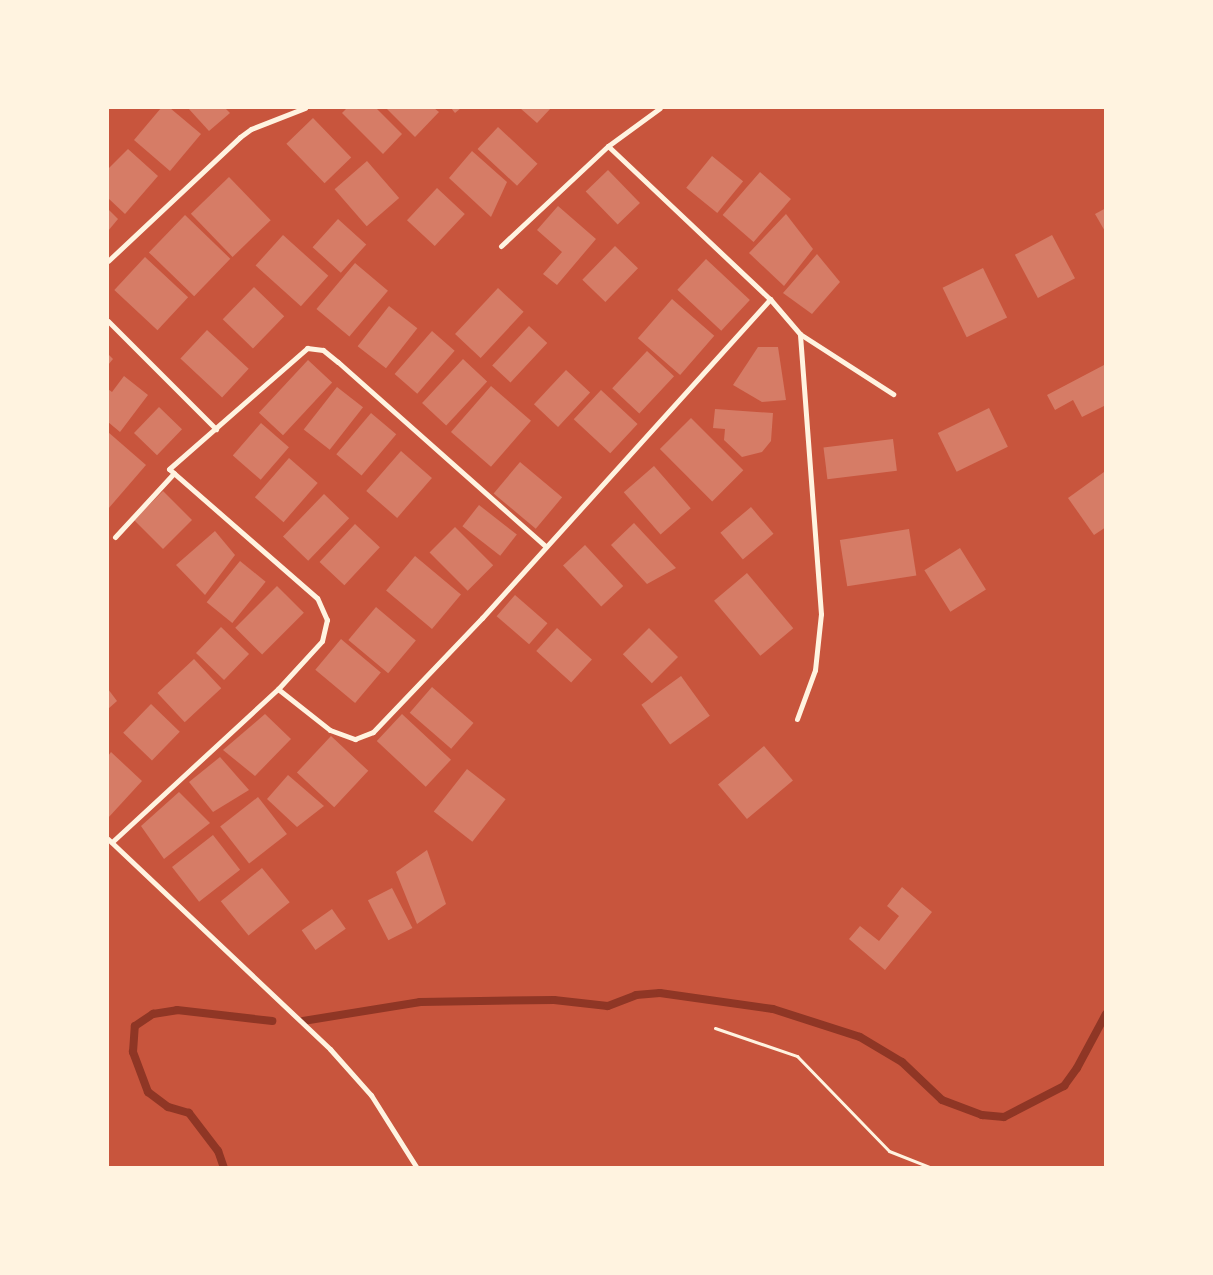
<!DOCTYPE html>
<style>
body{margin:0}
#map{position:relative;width:1213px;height:1275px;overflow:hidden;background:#c8553d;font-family:"Playfair Display",serif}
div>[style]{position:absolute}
.stream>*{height:8px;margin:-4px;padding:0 4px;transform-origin:4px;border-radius:4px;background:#8f3625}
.building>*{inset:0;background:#d67c66;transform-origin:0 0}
.path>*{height:3px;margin:-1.5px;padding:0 1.5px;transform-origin:1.5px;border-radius:1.5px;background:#fff3e0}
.minor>*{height:5px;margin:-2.5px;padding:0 2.5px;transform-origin:2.5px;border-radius:2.5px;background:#fff3e0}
span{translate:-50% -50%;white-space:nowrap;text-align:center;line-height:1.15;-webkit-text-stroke:5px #fff3e0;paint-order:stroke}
.frame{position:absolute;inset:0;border:109px solid #fff3e0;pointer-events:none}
</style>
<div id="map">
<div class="stream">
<i style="left:303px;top:1021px;width:119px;rotate:-9.2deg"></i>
<i style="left:420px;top:1002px;width:134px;rotate:-0.9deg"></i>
<i style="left:554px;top:1000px;width:54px;rotate:6.3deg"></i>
<i style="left:608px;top:1006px;width:30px;rotate:-21deg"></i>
<i style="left:636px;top:995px;width:24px;rotate:-5deg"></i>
<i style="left:660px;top:993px;width:114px;rotate:8.1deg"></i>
<i style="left:773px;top:1009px;width:91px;rotate:17.8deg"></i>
<i style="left:860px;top:1037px;width:49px;rotate:30.8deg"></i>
<i style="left:902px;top:1062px;width:55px;rotate:43.5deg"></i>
<i style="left:942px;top:1100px;width:43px;rotate:20.6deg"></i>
<i style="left:982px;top:1115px;width:22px;rotate:5deg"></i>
<i style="left:1004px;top:1117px;width:68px;rotate:-27.3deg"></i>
<i style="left:1064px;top:1086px;width:22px;rotate:-54deg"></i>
<i style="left:1077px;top:1068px;width:61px;rotate:-61.8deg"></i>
<i style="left:224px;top:1168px;width:18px;rotate:-109deg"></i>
<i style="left:218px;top:1151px;width:48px;rotate:-127.3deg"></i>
<i style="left:189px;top:1113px;width:22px;rotate:-164deg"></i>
<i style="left:168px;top:1107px;width:25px;rotate:-143deg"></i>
<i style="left:148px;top:1092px;width:43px;rotate:-110.6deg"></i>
<i style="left:133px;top:1052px;width:26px;rotate:-86deg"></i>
<i style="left:135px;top:1026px;width:22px;rotate:-34deg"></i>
<i style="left:153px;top:1014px;width:24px;rotate:-9deg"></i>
<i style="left:177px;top:1010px;width:96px;rotate:6.6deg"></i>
</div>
<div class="building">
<i style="clip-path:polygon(161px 108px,170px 108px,201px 134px,170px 171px,134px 140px)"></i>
<i style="clip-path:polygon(188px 108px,225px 108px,230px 113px,209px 131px)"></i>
<i style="clip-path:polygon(347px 108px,376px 108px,402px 134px,383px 154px,342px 113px)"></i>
<i style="clip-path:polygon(386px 108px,434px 108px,439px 112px,415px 137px)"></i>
<i style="clip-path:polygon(451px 108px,461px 108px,455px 113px)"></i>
<i style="clip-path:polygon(520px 108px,551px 108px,537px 123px)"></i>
<i style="left:313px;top:118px;width:55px;height:37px;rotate:46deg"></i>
<i style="left:498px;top:127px;width:54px;height:30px;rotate:43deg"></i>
<i style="clip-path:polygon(128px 149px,158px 176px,125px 214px,108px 198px,108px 169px)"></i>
<i style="clip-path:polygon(472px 151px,507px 182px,491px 217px,449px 178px)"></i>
<i style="left:712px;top:156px;width:40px;height:41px;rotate:39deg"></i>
<i style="left:367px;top:161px;width:49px;height:43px;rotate:49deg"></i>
<i style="left:608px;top:170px;width:46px;height:31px;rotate:46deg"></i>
<i style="left:760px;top:172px;width:41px;height:57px;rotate:41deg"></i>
<i style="left:229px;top:177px;width:60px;height:53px;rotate:46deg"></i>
<i style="left:437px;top:188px;width:38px;height:44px;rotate:43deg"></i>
<i style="clip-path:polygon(558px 206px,596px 239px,557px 285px,543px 274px,562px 252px,537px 230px)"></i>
<i style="clip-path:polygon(1106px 208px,1106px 233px,1095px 214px)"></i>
<i style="clip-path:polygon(108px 209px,118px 219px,108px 231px)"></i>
<i style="clip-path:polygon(786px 214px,813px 249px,784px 286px,749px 253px)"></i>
<i style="left:185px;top:215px;width:63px;height:52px;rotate:44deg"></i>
<i style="left:338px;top:219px;width:38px;height:38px;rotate:42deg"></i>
<i style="left:283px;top:235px;width:61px;height:41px;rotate:42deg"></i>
<i style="left:1052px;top:235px;width:49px;height:42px;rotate:62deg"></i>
<i style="left:615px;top:246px;width:32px;height:47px;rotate:44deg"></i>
<i style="clip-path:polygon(817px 254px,840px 282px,812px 314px,783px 293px)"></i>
<i style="left:145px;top:257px;width:59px;height:45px;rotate:43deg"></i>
<i style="left:706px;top:259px;width:60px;height:42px;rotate:43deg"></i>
<i style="left:355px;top:263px;width:43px;height:60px;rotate:40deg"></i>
<i style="left:983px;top:268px;width:55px;height:45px;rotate:64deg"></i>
<i style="left:254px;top:287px;width:42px;height:45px;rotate:44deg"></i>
<i style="left:498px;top:288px;width:35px;height:63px;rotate:43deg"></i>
<i style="left:672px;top:299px;width:56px;height:52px;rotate:41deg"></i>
<i style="left:389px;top:306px;width:36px;height:51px;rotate:38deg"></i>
<i style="left:529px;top:326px;width:25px;height:54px;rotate:43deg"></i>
<i style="left:207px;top:330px;width:57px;height:39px;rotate:43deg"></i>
<i style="left:432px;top:331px;width:30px;height:57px;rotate:41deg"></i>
<i style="clip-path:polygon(758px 347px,778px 347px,786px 400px,762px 402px,733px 385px)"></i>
<i style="left:647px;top:351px;width:37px;height:51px;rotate:43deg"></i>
<i style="clip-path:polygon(108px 354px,113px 359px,108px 365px)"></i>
<i style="left:463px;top:359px;width:33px;height:60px;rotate:43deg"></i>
<i style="left:308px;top:360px;width:33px;height:72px;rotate:43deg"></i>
<i style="clip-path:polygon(1104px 365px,1106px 405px,1082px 417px,1073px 400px,1055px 410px,1047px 395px)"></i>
<i style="left:566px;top:370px;width:33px;height:47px;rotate:43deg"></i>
<i style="clip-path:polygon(124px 376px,148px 395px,120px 432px,108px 422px,108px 389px,112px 392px)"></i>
<i style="left:491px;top:386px;width:53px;height:61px;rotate:41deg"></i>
<i style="left:337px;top:387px;width:33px;height:54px;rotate:38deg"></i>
<i style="left:601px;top:390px;width:50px;height:40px;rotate:43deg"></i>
<i style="left:159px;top:407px;width:32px;height:36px;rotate:44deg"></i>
<i style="left:989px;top:408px;width:43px;height:57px;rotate:64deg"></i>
<i style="clip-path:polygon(715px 409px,773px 413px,771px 441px,762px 452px,742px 457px,724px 440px,725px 429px,713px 428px)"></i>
<i style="left:371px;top:413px;width:33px;height:54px;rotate:40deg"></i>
<i style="left:691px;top:418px;width:74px;height:44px;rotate:45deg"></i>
<i style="left:261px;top:423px;width:37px;height:43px;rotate:41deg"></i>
<i style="clip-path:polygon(108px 432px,146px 465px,108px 509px)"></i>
<i style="left:893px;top:439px;width:32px;height:70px;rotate:83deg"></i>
<i style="left:401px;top:451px;width:41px;height:53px;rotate:41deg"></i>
<i style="left:289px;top:458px;width:38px;height:52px;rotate:41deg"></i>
<i style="left:520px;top:462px;width:55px;height:41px;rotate:40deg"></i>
<i style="left:654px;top:466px;width:56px;height:40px;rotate:49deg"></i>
<i style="clip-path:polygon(1104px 472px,1106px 527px,1094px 535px,1068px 498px)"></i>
<i style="left:163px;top:491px;width:41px;height:41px;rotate:45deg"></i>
<i style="left:324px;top:494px;width:35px;height:59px;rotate:44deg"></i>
<i style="left:479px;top:505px;width:48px;height:27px;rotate:38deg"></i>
<i style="left:751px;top:507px;width:35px;height:40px;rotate:50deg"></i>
<i style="clip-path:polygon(634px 523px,676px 568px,647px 584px,611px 545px)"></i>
<i style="left:355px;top:524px;width:34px;height:52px;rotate:43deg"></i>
<i style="left:455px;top:527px;width:54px;height:36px;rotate:45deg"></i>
<i style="left:909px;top:529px;width:47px;height:70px;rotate:81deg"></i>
<i style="clip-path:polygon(215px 531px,235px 555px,205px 595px,176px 565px)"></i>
<i style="left:585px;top:545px;width:56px;height:30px;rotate:47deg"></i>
<i style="left:960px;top:548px;width:49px;height:42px;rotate:58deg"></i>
<i style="left:415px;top:556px;width:60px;height:45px;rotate:40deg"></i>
<i style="left:240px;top:561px;width:33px;height:53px;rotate:39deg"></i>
<i style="left:747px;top:573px;width:72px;height:43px;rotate:50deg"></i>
<i style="left:277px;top:586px;width:38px;height:59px;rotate:45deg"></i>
<i style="left:515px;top:595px;width:43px;height:28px;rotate:41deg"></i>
<i style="left:376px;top:607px;width:52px;height:43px;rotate:40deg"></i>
<i style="left:221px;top:627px;width:39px;height:36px;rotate:44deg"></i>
<i style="left:557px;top:628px;width:47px;height:31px;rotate:42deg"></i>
<i style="left:649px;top:628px;width:41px;height:37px;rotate:45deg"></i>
<i style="left:341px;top:639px;width:52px;height:40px;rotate:40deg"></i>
<i style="left:194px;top:659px;width:40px;height:50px;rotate:47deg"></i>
<i style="left:681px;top:676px;width:49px;height:49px;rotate:54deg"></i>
<i style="left:432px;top:687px;width:55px;height:34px;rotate:41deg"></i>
<i style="clip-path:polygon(108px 689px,117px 701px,108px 709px)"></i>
<i style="left:151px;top:704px;width:40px;height:40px;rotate:44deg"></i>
<i style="clip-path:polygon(265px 714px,291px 739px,255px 776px,223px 750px)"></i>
<i style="left:402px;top:714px;width:67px;height:37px;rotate:43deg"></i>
<i style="left:331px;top:736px;width:51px;height:50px;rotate:43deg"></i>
<i style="left:764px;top:746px;width:45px;height:60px;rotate:50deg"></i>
<i style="clip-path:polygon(111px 752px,142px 781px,108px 818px,108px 756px)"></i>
<i style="clip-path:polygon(220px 757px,249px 790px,213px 812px,189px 782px)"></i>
<i style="left:467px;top:769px;width:49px;height:54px;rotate:38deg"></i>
<i style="clip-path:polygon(288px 775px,324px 806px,297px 827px,267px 799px)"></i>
<i style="clip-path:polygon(179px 792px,210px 823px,164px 859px,141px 826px)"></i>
<i style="left:258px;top:797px;width:47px;height:48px;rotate:52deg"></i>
<i style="left:213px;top:835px;width:44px;height:52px;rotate:52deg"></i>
<i style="clip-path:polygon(427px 850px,446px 904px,417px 924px,396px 872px)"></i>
<i style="left:262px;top:868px;width:44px;height:53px;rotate:51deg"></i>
<i style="clip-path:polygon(902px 887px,932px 912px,885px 970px,849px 939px,860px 926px,879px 941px,899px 916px,887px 906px)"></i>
<i style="left:392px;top:888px;width:45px;height:27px;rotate:63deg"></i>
<i style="left:332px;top:909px;width:24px;height:37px;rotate:55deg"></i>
</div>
<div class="path">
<i style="left:715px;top:1028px;width:87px;rotate:18.9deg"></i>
<i style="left:797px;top:1056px;width:132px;rotate:45.9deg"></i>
<i style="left:889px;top:1151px;width:46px;rotate:21.6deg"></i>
</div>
<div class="minor">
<i style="left:608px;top:146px;width:223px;rotate:43.4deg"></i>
<i style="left:770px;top:299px;width:46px;rotate:49.4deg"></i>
<i style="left:800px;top:334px;width:111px;rotate:32.8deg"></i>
<i style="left:501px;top:246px;width:146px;rotate:-43.1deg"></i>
<i style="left:608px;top:146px;width:64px;rotate:-36.2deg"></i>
<i style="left:108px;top:261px;width:181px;rotate:-43.2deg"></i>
<i style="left:240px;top:137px;width:14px;rotate:-36deg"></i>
<i style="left:251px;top:129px;width:58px;rotate:-21.3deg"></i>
<i style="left:108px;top:321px;width:153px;rotate:45deg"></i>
<i style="left:115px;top:537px;width:87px;rotate:-47.3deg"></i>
<i style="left:278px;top:689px;width:66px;rotate:38.3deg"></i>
<i style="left:330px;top:730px;width:27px;rotate:20deg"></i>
<i style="left:355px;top:739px;width:19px;rotate:-21deg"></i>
<i style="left:373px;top:732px;width:158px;rotate:-46.3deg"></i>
<i style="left:482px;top:618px;width:430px;rotate:-47.9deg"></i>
<i style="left:797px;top:719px;width:52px;rotate:-69.8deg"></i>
<i style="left:815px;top:670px;width:56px;rotate:-83.9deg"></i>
<i style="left:821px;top:614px;width:281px;rotate:-94.3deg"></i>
<i style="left:108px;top:839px;width:306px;rotate:43.4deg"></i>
<i style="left:330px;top:1049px;width:62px;rotate:48.3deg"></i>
<i style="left:371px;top:1095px;width:86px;rotate:57.8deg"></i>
<i style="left:112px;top:842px;width:226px;rotate:-42.7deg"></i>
<i style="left:278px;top:689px;width:65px;rotate:-47.5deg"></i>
<i style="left:322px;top:641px;width:22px;rotate:-77deg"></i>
<i style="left:327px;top:620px;width:24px;rotate:-114deg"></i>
<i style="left:317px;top:598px;width:196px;rotate:-138.9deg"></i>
<i style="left:169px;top:469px;width:184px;rotate:-41.2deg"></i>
<i style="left:307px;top:348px;width:16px;rotate:7deg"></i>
<i style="left:323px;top:350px;width:19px;rotate:39deg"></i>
<i style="left:338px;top:362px;width:277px;rotate:41.6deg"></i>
</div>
<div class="frame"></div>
</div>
